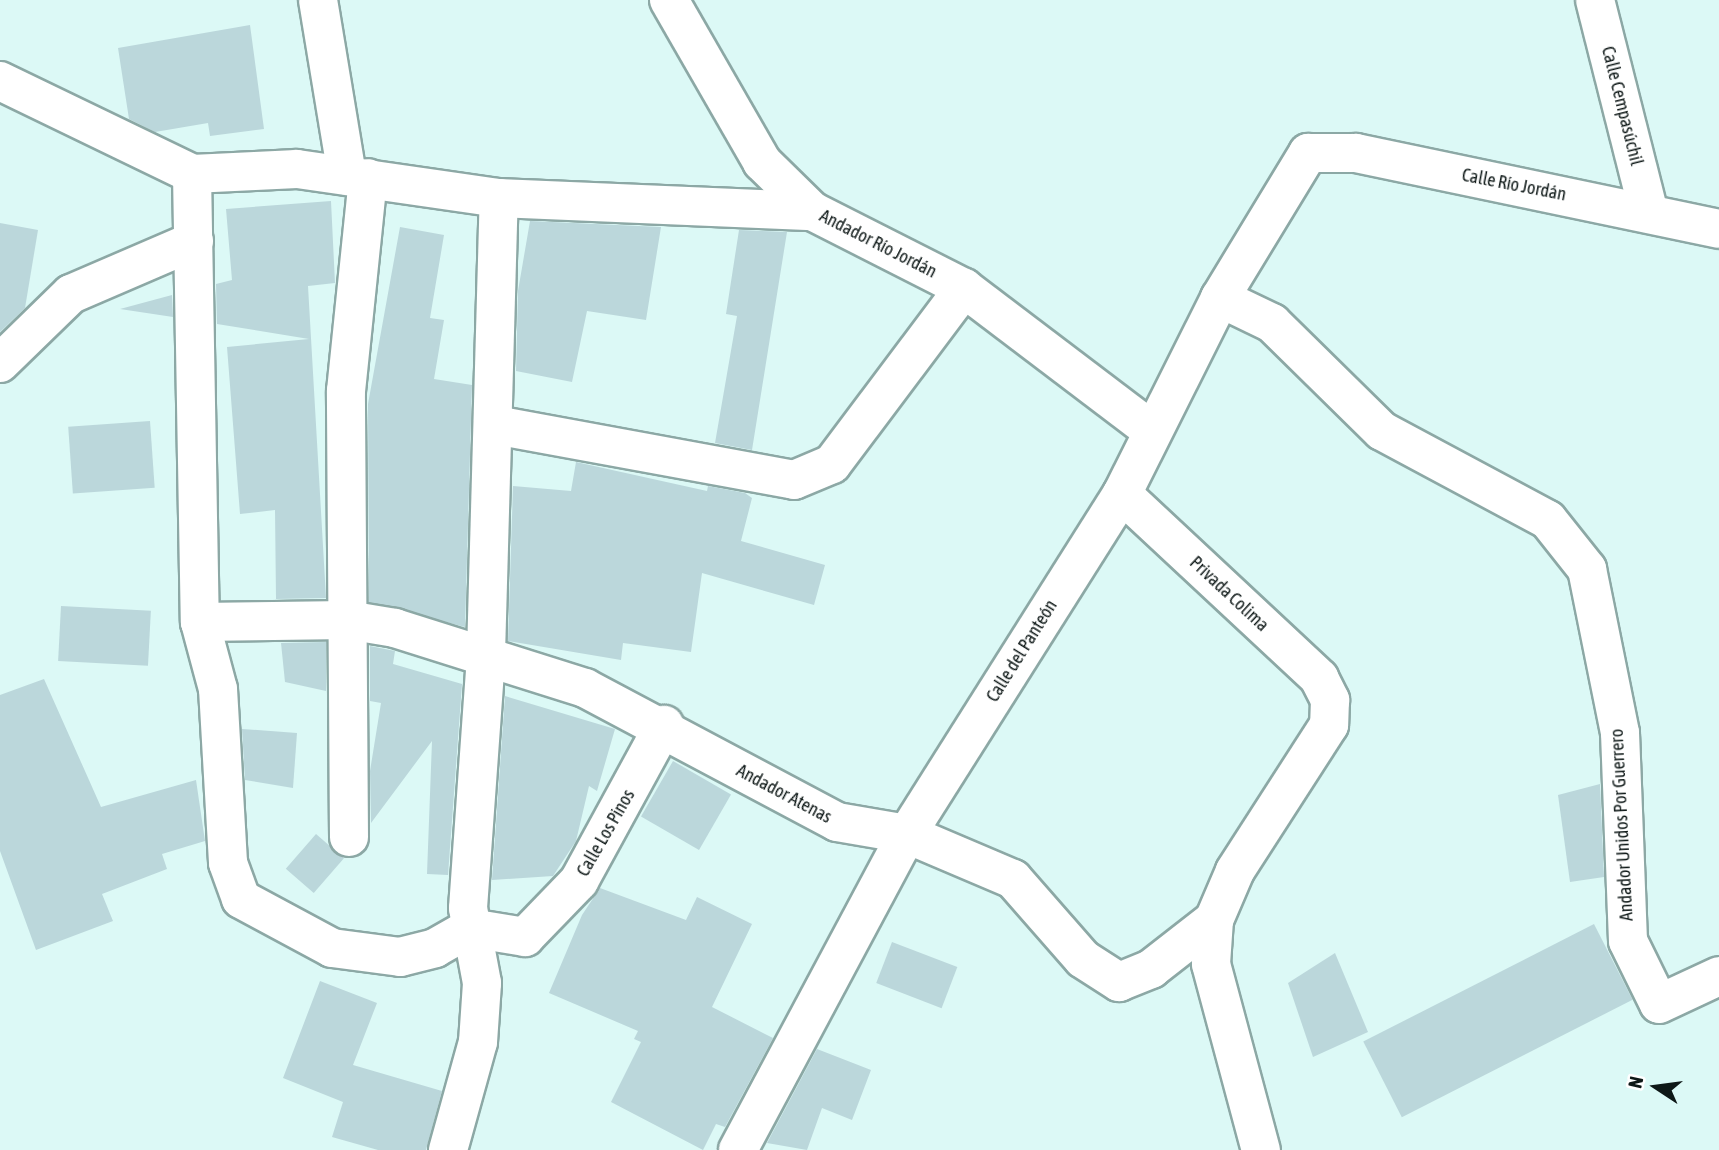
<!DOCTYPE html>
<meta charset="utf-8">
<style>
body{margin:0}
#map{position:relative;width:1719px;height:1150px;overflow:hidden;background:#dcf9f6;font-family:"Asap Condensed",sans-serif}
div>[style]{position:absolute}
.building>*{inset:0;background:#bbd7db;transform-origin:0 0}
.roads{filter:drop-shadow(2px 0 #8ca8a5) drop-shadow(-2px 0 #8ca8a5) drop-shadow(0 2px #8ca8a5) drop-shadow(0 -2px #8ca8a5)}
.minor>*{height:38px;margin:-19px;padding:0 19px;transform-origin:19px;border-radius:19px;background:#fff}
span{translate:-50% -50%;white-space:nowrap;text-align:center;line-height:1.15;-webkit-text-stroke:5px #fff;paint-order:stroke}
.street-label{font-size:18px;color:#0e1817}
.north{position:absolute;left:1621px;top:1052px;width:70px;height:70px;-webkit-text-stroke:5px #fff;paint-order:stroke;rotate:283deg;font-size:19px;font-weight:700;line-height:28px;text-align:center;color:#0e1817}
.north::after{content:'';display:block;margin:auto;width:24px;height:32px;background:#0e1817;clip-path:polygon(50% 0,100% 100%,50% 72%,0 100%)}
</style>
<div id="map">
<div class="building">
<i style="clip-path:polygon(250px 25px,264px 129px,210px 136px,208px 123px,155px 132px,129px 119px,118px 48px)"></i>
<i style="clip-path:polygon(331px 201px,335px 283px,308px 286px,326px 598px,276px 599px,275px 510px,240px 514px,227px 347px,309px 339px,217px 324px,216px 284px,232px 280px,226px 209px)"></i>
<i style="clip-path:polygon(530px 221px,661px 227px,646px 320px,587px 311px,572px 382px,516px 371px,518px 291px)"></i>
<i style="clip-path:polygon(0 223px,38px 230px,25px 308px,0 332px)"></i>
<i style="clip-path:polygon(400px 227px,444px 235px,430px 318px,444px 320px,434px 379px,472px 385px,465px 627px,369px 602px,368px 404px)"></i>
<i style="clip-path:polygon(739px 230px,787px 232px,752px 450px,715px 443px,737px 316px,726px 314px)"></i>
<i style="clip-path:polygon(172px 295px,173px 317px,120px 309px)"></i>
<i style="left:150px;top:421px;width:67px;height:82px;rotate:86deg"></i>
<i style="clip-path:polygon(576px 462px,707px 491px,708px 486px,745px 493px,752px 498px,741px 541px,825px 565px,814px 605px,702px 573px,691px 652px,623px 643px,621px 660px,508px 641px,513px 486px,571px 491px)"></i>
<i style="left:61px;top:606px;width:90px;height:55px;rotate:3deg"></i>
<i style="clip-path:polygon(326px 642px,326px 691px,285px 682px,281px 643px)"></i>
<i style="clip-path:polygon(370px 646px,395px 651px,393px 664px,462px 684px,448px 875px,427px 874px,432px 741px,371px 823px,370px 771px,381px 703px,370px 701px)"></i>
<i style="clip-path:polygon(44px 679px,101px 807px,196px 780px,205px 841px,162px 854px,167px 869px,102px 894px,113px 921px,36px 950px,0 851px,0 695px)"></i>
<i style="clip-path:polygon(505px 696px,615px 729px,597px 791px,589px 786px,576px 841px,553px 876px,492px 880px)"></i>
<i style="clip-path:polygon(242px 729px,297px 733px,293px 788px,245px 780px)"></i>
<i style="left:673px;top:761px;width:67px;height:64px;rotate:30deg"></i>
<i style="clip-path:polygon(1600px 784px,1604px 877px,1570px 882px,1558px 795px)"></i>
<i style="left:316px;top:834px;width:37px;height:46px;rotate:41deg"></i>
<i style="clip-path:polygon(600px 888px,686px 920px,697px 897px,752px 924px,712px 1007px,773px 1038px,725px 1127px,716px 1124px,703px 1150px,611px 1102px,641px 1042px,634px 1039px,638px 1031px,549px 993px,582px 915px)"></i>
<i style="left:1594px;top:924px;width:85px;height:259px;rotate:63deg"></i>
<i style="left:892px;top:942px;width:70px;height:44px;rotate:21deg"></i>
<i style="clip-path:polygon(1335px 953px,1368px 1032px,1313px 1057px,1288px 983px)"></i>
<i style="clip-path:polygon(320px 981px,377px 1003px,353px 1065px,442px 1091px,426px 1150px,378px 1150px,332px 1137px,343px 1102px,283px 1078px)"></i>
<i style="clip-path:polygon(817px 1049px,871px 1070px,852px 1120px,822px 1108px,807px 1150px,767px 1143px)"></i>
</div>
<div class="roads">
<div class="minor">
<i style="left:318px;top:0;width:178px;rotate:80.6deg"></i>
<i style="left:669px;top:0;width:187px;rotate:60.1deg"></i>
<i style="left:762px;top:162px;width:70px;rotate:44.4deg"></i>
<i style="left:812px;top:211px;width:170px;rotate:26.9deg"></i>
<i style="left:964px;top:288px;width:233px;rotate:37.2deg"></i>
<i style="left:1595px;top:0;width:220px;rotate:75.8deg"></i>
<i style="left:0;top:81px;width:213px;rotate:25.8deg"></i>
<i style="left:192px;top:174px;width:105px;rotate:-2.7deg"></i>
<i style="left:297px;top:169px;width:204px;rotate:8.2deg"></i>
<i style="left:499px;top:198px;width:313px;rotate:2.4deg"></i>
<i style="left:192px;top:174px;width:448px;rotate:89deg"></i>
<i style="left:200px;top:622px;width:69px;rotate:75deg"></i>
<i style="left:218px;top:689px;width:174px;rotate:86.7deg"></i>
<i style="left:228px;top:863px;width:38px;rotate:70deg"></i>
<i style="left:241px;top:899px;width:103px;rotate:28.3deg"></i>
<i style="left:332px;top:948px;width:69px;rotate:7.5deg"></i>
<i style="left:400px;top:957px;width:36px;rotate:-14deg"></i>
<i style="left:435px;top:948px;width:40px;rotate:-29.7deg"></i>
<i style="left:1220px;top:298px;width:58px;rotate:25.7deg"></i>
<i style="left:1272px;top:323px;width:154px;rotate:44.5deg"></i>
<i style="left:1382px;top:431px;width:188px;rotate:28.2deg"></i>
<i style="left:1548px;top:520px;width:63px;rotate:51.5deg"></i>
<i style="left:1587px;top:569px;width:167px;rotate:78.6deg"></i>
<i style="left:1620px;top:733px;width:208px;rotate:87.8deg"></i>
<i style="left:1628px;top:941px;width:70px;rotate:63.8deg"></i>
<i style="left:1659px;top:1004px;width:66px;rotate:-25deg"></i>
<i style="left:0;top:363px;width:99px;rotate:-44.2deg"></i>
<i style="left:71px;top:294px;width:134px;rotate:-23.3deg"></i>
<i style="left:495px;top:425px;width:304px;rotate:10.4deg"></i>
<i style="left:794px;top:480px;width:41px;rotate:-22.8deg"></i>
<i style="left:832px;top:464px;width:220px;rotate:-53.1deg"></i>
<i style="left:1122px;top:494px;width:270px;rotate:43deg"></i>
<i style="left:1319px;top:678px;width:25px;rotate:63deg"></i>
<i style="left:1330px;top:700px;width:25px;rotate:92deg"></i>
<i style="left:1329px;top:725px;width:174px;rotate:122.8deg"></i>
<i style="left:1235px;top:871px;width:53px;rotate:113.2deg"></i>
<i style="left:1214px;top:920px;width:44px;rotate:93.9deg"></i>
<i style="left:1211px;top:964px;width:193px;rotate:75deg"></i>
<i style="left:200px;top:622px;width:147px;rotate:-0.8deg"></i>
<i style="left:347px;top:620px;width:49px;rotate:9.5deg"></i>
<i style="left:395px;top:628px;width:199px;rotate:17.5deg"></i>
<i style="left:585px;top:688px;width:285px;rotate:28deg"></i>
<i style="left:837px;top:822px;width:71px;rotate:9.7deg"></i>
<i style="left:907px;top:834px;width:115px;rotate:23deg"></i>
<i style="left:1013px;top:879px;width:106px;rotate:48.8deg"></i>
<i style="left:1083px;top:959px;width:43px;rotate:32.6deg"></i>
<i style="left:1119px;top:982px;width:35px;rotate:-22deg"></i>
<i style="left:1151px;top:969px;width:80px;rotate:-37.9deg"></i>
<i style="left:349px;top:837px;width:446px;rotate:-90.4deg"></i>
<i style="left:346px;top:391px;width:214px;rotate:-84.1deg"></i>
<i style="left:470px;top:928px;width:56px;rotate:9.3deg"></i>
<i style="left:525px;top:937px;width:78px;rotate:-46deg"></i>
<i style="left:579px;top:881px;width:178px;rotate:-61.4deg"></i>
<i style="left:448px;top:1150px;width:112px;rotate:-74.5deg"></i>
<i style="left:478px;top:1042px;width:59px;rotate:-86.1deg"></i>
<i style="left:482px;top:983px;width:76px;rotate:-100.6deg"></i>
<i style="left:468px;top:908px;width:255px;rotate:-85.9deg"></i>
<i style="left:486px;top:654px;width:456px;rotate:-88.4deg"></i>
<i style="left:738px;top:1150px;width:358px;rotate:-61.9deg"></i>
<i style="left:907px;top:834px;width:402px;rotate:-57.7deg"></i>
<i style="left:1122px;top:494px;width:219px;rotate:-63.4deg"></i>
<i style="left:1220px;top:298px;width:170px;rotate:-58.7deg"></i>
<i style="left:1308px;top:153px;width:48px"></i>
<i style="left:1356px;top:153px;width:371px;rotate:11.8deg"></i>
</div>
</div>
<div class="street-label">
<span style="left:1622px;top:106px;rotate:76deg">Calle Cempasúchil</span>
<span style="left:1514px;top:185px;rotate:11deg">Calle Río Jordán</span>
<span style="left:878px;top:244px;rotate:27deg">Andador Río Jordán</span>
<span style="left:1229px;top:594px;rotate:43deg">Privada Colima</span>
<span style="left:1022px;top:651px;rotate:-58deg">Calle del Panteón</span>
<span style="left:784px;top:794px;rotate:28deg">Andador Atenas</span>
<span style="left:1622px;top:825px;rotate:-93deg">Andador Unidos Por Guerrero</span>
<span style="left:606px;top:833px;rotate:-60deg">Calle Los Pinos</span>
</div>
<div class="north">N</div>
</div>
